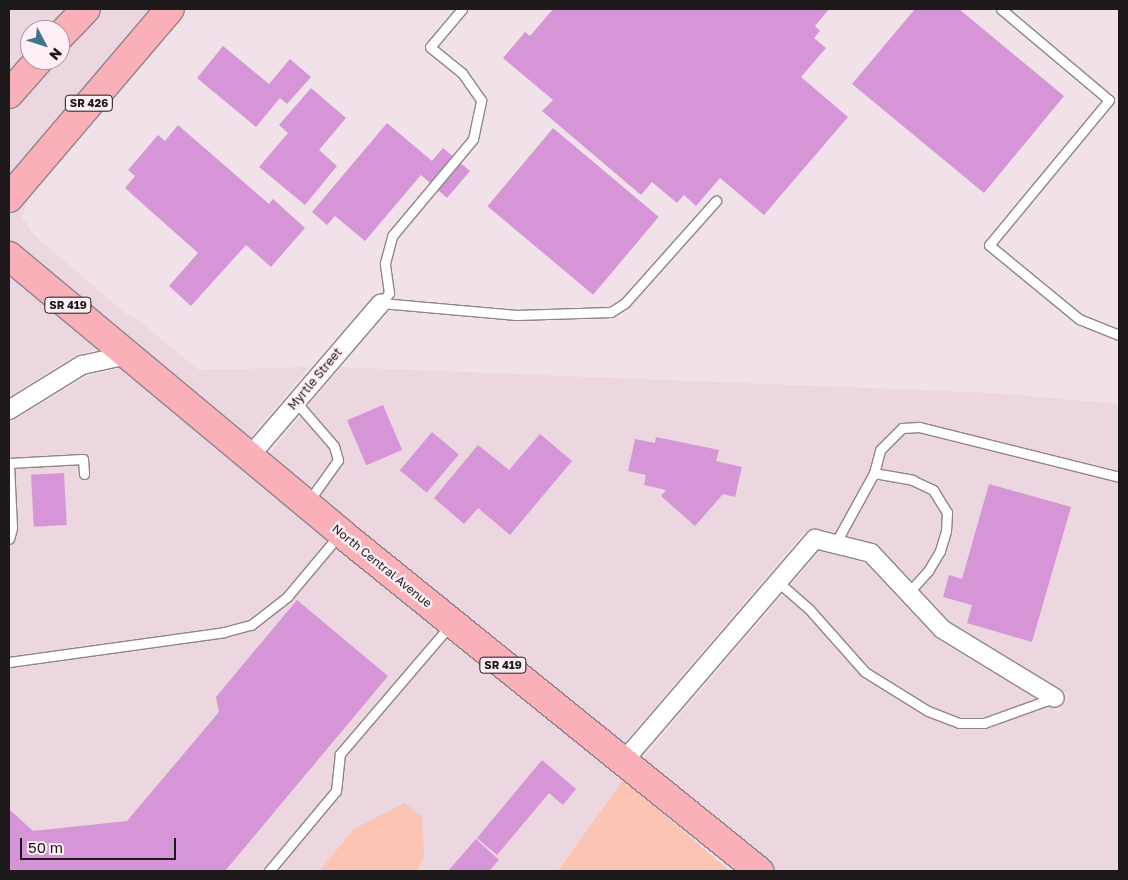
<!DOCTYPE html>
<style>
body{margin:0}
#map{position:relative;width:1128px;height:880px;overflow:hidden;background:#f0e2e8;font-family:"Golos Text",sans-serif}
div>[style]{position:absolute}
.built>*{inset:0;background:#ecd6e0}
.green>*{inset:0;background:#fcc4b2}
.building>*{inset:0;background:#d695d7;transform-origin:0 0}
.roads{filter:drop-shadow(1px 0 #92858a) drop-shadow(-1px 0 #92858a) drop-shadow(0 1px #92858a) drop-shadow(0 -1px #92858a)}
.service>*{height:9px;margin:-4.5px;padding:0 4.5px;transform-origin:4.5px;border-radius:4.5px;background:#fff}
.minor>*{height:18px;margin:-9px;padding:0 9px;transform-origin:9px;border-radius:9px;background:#fff}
.primary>*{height:28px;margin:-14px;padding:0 14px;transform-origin:14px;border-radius:14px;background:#fab0b9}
span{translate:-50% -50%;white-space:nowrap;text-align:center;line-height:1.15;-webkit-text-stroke:4.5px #fdeff5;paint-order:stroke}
.shield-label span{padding:1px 4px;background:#fdeff5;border:1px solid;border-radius:4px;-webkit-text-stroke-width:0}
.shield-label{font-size:11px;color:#1e1a1c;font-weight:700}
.street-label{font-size:12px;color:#1e1a1c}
.frame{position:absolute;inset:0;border:10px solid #1e1a1c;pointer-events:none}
.north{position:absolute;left:20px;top:20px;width:50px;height:50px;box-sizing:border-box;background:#fdeff5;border:1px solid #a49a9e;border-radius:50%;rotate:130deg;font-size:14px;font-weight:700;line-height:20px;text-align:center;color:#1e1a1c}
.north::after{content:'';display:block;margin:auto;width:18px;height:22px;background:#3d768f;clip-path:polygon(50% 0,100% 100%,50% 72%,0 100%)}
.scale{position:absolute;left:20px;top:838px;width:156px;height:22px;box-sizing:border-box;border:2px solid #1e1a1c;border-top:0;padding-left:6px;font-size:15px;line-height:18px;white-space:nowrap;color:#1e1a1c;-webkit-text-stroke:4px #fdeff5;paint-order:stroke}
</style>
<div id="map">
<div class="built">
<i style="clip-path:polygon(evenodd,9px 9px,154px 9px,9px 179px,9px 9px,30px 30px,60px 30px,60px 60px,30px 60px,30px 30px)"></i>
<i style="clip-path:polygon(187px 9px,30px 195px,22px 217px,33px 234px,125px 313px,138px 320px,199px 370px,309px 367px,248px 440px,137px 349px,135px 341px,129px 342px,9px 242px,9px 216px)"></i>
<i style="clip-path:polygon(9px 270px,103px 348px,78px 354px,9px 396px)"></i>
<i style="clip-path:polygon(125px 367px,624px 779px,558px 871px,418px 871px,424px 854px,354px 829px,319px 871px,9px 871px,9px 423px,88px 376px)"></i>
<i style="clip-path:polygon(341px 367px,992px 393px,1119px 404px,1119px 871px,776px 871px,639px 763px,820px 551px,866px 563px,937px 639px,1059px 713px,1070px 695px,949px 621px,879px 546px,816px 528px,805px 531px,620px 748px,267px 456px)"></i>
</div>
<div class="green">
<i style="clip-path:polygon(623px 780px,730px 871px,558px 871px)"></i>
<i style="clip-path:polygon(405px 803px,422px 817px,424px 854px,418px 871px,319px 871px,354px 829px)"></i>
</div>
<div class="building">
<i style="clip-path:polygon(553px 9px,829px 9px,815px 26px,820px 31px,814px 38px,826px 48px,801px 77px,848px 117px,764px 215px,720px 178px,696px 206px,684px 195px,677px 203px,652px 182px,641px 195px,542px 111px,553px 100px,503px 58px,525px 32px,530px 36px)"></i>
<i style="clip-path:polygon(915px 9px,959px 9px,1064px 96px,984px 193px,852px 84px)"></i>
<i style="clip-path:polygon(223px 46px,269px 84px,290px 59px,311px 77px,287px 104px,280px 98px,256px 127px,197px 78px)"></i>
<i style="clip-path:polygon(311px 88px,346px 118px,319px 150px,337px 166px,305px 205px,259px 167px,288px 133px,279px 125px)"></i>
<i style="clip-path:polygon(387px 123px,432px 161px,443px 148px,470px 171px,447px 198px,421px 175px,365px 241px,335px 216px,327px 225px,312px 212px)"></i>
<i style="clip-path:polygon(178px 125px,269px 204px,273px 199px,305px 228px,271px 267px,246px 245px,191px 306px,169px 286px,198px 253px,125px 188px,135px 176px,128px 170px,158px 135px,165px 141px)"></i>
<i style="left:553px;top:128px;width:138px;height:102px;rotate:40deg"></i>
<i style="left:383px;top:405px;width:49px;height:39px;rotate:67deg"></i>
<i style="left:432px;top:432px;width:35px;height:50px;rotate:40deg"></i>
<i style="clip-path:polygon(540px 434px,572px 461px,510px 535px,478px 508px,464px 524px,434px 498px,478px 445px,509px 470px)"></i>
<i style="clip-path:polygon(656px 437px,719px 450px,716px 461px,742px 467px,735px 497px,723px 494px,695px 526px,661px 496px,666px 490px,644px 485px,646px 475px,628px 471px,635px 439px,655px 443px)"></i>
<i style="left:64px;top:473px;width:52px;height:33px;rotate:87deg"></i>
<i style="clip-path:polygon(989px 484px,1071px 507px,1032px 642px,967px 623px,972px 605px,943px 597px,949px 575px,962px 579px)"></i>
<i style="clip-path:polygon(297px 600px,388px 676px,225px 871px,9px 871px,9px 809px,33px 831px,127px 821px,219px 712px,216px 697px)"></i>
<i style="clip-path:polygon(542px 760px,576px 789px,563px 805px,549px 793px,497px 855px,477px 838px)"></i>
<i style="clip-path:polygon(476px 839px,499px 860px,489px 871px,448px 871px)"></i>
</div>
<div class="roads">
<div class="service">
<i style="left:1001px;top:9px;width:141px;rotate:40.1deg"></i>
<i style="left:1109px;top:100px;width:188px;rotate:129.6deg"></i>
<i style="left:989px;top:245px;width:117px;rotate:39.4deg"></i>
<i style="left:1079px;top:319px;width:43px;rotate:21.8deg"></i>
<i style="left:381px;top:303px;width:136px;rotate:5.1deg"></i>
<i style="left:516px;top:315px;width:95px;rotate:-1.8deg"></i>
<i style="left:611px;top:312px;width:17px;rotate:-33deg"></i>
<i style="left:625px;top:303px;width:137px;rotate:-48.3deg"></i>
<i style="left:381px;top:303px;width:13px;rotate:-51deg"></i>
<i style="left:389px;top:293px;width:30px;rotate:-98deg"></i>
<i style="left:385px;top:263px;width:28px;rotate:-75deg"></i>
<i style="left:392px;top:236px;width:126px;rotate:-50.1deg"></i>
<i style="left:473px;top:139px;width:40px;rotate:-78deg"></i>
<i style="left:481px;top:100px;width:33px;rotate:-125deg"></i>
<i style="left:462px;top:73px;width:41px;rotate:-140.9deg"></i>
<i style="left:430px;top:47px;width:50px;rotate:-49.9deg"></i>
<i style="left:296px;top:402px;width:58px;rotate:49.2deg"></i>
<i style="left:334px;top:446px;width:15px;rotate:74deg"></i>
<i style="left:338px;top:460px;width:52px;rotate:125.5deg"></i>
<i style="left:9px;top:463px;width:74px;rotate:-3.1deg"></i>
<i style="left:83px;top:459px;width:15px;rotate:86deg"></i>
<i style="left:9px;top:464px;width:64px;rotate:87.3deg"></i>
<i style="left:12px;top:528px;width:11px;rotate:105deg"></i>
<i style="left:874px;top:473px;width:39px;rotate:10deg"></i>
<i style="left:912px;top:480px;width:23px;rotate:25deg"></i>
<i style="left:933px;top:490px;width:26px;rotate:58deg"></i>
<i style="left:947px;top:512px;width:19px;rotate:93deg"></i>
<i style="left:946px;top:531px;width:21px;rotate:107deg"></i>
<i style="left:940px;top:551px;width:23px;rotate:121deg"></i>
<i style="left:928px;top:571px;width:30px;rotate:132deg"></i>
<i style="left:835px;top:544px;width:81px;rotate:-61.2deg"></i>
<i style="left:874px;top:473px;width:24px;rotate:-75deg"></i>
<i style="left:880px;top:450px;width:31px;rotate:-45deg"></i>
<i style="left:902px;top:428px;width:17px;rotate:-3deg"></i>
<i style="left:919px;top:427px;width:206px;rotate:14deg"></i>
<i style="left:778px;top:582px;width:41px;rotate:41.1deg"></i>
<i style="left:809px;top:609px;width:84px;rotate:48.4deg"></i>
<i style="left:865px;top:672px;width:74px;rotate:31.8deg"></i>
<i style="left:928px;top:711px;width:33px;rotate:21deg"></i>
<i style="left:959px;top:723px;width:25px"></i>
<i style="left:984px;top:723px;width:74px;rotate:-19.7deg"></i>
<i style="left:9px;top:662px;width:217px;rotate:-7.9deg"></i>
<i style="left:224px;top:632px;width:28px;rotate:-15deg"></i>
<i style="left:251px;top:625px;width:46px;rotate:-37.9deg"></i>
<i style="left:287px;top:597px;width:81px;rotate:-50deg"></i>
<i style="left:269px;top:871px;width:104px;rotate:-50.1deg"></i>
<i style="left:336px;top:791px;width:37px;rotate:-84deg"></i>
<i style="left:340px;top:754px;width:170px;rotate:-49.5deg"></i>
</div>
<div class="minor">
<i style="left:9px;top:410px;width:86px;rotate:-31.7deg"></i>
<i style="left:82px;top:365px;width:47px;rotate:-12.3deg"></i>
<i style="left:250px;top:456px;width:201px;rotate:-49.4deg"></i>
<i style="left:622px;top:763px;width:296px;rotate:-49.3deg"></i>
<i style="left:815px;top:539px;width:58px;rotate:14deg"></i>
<i style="left:871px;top:553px;width:104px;rotate:46.9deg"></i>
<i style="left:942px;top:629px;width:132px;rotate:31.4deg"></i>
</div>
<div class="primary">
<i style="left:60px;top:36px;width:37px;rotate:-46deg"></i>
<i style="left:9px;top:94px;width:45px;rotate:-48.6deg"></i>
<i style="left:9px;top:198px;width:248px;rotate:-49.6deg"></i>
<i style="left:9px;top:256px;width:432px;rotate:39.8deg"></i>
<i style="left:341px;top:533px;width:538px;rotate:38.96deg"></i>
</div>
</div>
<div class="shield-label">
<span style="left:89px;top:103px">SR 426</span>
<span style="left:68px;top:305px">SR 419</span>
<span style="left:503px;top:665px">SR 419</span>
</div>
<div class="street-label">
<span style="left:315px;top:379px;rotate:-50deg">Myrtle Street</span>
<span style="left:382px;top:566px;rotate:39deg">North Central Avenue</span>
</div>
<div class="frame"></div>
<div class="north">N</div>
<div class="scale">50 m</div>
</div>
